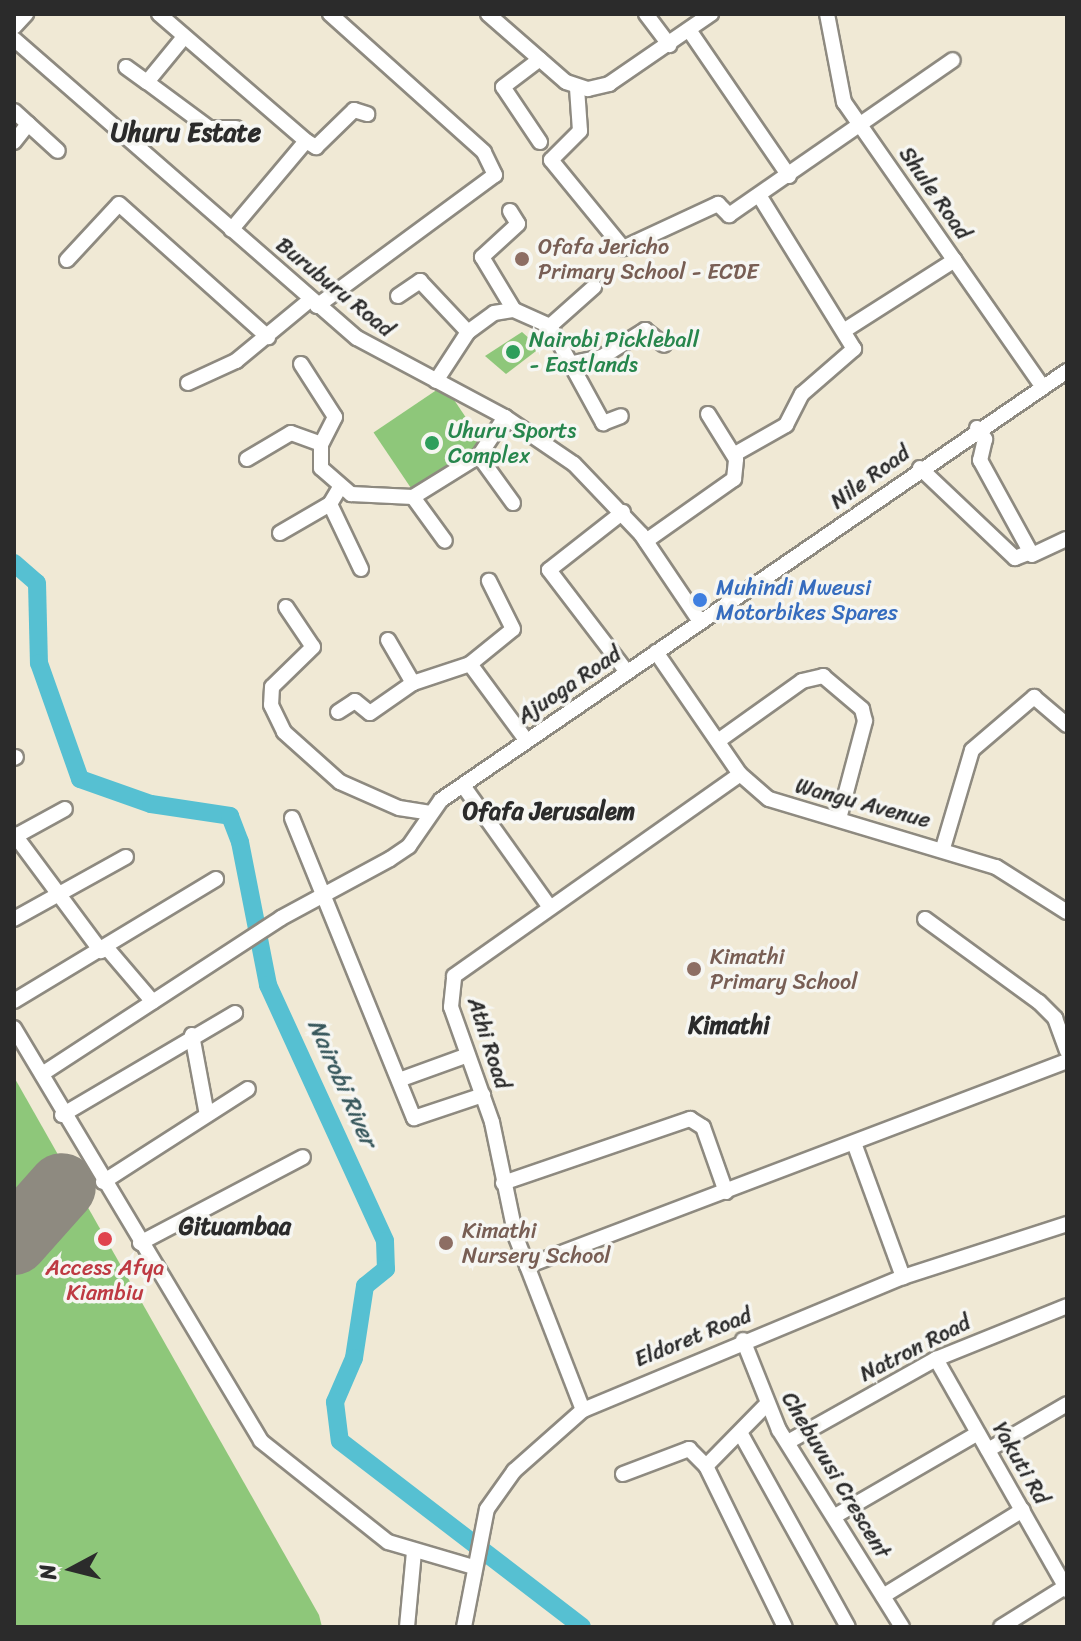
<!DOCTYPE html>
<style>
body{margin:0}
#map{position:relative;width:1081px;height:1641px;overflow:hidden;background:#f0e9d5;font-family:Sriracha,sans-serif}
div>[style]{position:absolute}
.green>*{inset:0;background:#8ec77a;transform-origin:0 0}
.river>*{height:18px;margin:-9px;padding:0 9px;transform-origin:9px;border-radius:9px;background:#56c0d2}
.runway>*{height:68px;margin:-34px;padding:0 34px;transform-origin:34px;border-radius:34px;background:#8e8a80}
.roads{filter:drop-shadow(2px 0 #8e8a80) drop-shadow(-2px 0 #8e8a80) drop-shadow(0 2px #8e8a80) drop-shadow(0 -2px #8e8a80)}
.minor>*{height:14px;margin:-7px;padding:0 7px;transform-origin:7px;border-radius:7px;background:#fff}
.dots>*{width:22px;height:22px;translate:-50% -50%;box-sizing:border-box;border:4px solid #f6f6f2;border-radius:50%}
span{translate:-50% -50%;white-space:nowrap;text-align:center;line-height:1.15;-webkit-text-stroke:7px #f6f6f2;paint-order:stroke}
.street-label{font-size:22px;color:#2b2b2b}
.education-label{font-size:22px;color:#785e54}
.left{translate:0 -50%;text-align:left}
.leisure-label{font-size:22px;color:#27864d}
.shop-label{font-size:22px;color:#366cbe}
.health-label{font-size:22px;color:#be3a42}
.neighbourhood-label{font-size:24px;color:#2b2b2b;font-weight:700}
.water-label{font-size:24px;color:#38585d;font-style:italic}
.quarter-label{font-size:26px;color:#2b2b2b;font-weight:700}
.frame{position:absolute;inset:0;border:16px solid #2b2b2b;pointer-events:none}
.north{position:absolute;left:32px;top:1529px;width:80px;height:80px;-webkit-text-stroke:6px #f6f6f2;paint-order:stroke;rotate:263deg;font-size:22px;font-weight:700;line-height:32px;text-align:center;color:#2b2b2b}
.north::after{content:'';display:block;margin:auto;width:28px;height:36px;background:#2b2b2b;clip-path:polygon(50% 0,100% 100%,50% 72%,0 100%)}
</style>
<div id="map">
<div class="green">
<i style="clip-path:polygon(522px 332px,540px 348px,506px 374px,485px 356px)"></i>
<i style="left:444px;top:385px;width:75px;height:85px;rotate:56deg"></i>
<i style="clip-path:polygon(14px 1077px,319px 1615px,322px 1627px,14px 1627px)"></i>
</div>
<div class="river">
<i style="left:14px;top:563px;width:30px;rotate:41deg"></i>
<i style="left:37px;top:583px;width:80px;rotate:88.6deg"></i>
<i style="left:39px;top:663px;width:123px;rotate:70.5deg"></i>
<i style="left:80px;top:779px;width:75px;rotate:19.4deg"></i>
<i style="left:151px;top:804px;width:80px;rotate:8.6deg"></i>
<i style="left:230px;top:816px;width:28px;rotate:69deg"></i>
<i style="left:240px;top:842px;width:146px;rotate:78.9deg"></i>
<i style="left:268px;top:985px;width:281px;rotate:65.4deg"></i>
<i style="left:385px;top:1241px;width:28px;rotate:88deg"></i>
<i style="left:386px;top:1269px;width:27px;rotate:141deg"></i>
<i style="left:365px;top:1286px;width:73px;rotate:98.7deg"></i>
<i style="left:354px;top:1358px;width:48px;rotate:113.4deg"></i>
<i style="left:335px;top:1402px;width:39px;rotate:83deg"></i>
<i style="left:340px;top:1441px;width:305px;rotate:37.5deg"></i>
</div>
<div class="runway">
<i style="left:14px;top:1241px;width:72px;rotate:-48.4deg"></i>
</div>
<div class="roads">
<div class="minor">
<i style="left:159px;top:14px;width:194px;rotate:40.8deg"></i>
<i style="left:306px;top:141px;width:116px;rotate:130.1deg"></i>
<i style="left:488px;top:14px;width:103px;rotate:41.1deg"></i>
<i style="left:566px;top:82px;width:23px;rotate:18deg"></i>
<i style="left:588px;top:89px;width:22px;rotate:-13deg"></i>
<i style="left:609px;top:84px;width:124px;rotate:-34.5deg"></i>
<i style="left:646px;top:14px;width:39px;rotate:53deg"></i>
<i style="left:827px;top:14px;width:90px;rotate:79.1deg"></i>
<i style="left:844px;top:102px;width:344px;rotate:55.1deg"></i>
<i style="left:14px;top:27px;width:18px;rotate:-47deg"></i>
<i style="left:689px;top:30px;width:177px;rotate:55.6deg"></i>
<i style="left:184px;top:37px;width:58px;rotate:129.4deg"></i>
<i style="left:147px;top:82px;width:77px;rotate:36.6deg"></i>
<i style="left:209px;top:128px;width:27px"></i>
<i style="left:14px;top:39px;width:455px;rotate:41.1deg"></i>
<i style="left:357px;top:338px;width:168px;rotate:28.1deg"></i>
<i style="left:505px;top:417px;width:83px;rotate:34.3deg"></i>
<i style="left:574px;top:464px;width:97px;rotate:46.3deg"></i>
<i style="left:641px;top:534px;width:104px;rotate:56deg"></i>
<i style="left:126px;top:67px;width:26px;rotate:36deg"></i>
<i style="left:577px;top:88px;width:43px;rotate:86deg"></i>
<i style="left:580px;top:131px;width:41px;rotate:135deg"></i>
<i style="left:551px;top:160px;width:114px;rotate:50.7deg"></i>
<i style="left:623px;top:248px;width:105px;rotate:-24.9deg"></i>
<i style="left:718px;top:204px;width:16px;rotate:45deg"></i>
<i style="left:729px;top:215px;width:272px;rotate:-34.7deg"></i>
<i style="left:14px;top:111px;width:59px;rotate:42.3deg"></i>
<i style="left:306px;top:141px;width:12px;rotate:31deg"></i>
<i style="left:316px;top:147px;width:53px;rotate:-44.2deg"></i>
<i style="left:354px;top:110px;width:14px;rotate:17deg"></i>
<i style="left:14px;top:142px;width:23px;rotate:-52deg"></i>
<i style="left:540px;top:142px;width:66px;rotate:-123.9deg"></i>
<i style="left:503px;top:87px;width:46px;rotate:-37.1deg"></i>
<i style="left:510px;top:211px;width:15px;rotate:58deg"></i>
<i style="left:518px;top:224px;width:49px;rotate:137.5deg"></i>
<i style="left:482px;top:257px;width:62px;rotate:58.9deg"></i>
<i style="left:67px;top:260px;width:76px;rotate:-47.1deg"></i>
<i style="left:119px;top:204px;width:200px;rotate:41.8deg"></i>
<i style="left:398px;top:296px;width:27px;rotate:-34deg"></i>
<i style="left:420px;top:281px;width:70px;rotate:46.7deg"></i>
<i style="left:317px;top:306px;width:221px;rotate:-36.4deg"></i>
<i style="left:495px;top:175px;width:25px;rotate:-116deg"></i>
<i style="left:484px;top:152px;width:207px;rotate:-138.1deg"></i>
<i style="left:550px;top:326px;width:59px;rotate:-41.6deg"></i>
<i style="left:845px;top:330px;width:130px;rotate:-32.5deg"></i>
<i style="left:573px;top:363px;width:30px;rotate:-12deg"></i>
<i style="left:602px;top:357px;width:51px;rotate:-32.1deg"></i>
<i style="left:645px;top:330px;width:24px;rotate:38deg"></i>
<i style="left:301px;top:364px;width:63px;rotate:57.3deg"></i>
<i style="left:335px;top:417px;width:30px;rotate:117deg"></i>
<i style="left:321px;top:444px;width:24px;rotate:90deg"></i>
<i style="left:321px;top:468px;width:40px;rotate:41deg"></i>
<i style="left:351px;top:494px;width:62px;rotate:2.8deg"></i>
<i style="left:413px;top:497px;width:78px;rotate:-31.8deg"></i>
<i style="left:479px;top:456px;width:47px;rotate:-56.3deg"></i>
<i style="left:436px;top:381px;width:59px;rotate:-56.9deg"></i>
<i style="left:468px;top:332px;width:32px;rotate:-36deg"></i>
<i style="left:494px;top:313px;width:20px;rotate:-9deg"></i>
<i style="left:514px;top:310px;width:39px;rotate:24deg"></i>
<i style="left:550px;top:326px;width:111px;rotate:61.3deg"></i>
<i style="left:603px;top:423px;width:19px;rotate:-21deg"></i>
<i style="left:188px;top:383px;width:53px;rotate:-24.6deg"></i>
<i style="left:236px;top:361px;width:96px;rotate:-39.5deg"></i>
<i style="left:977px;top:428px;width:14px;rotate:54deg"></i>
<i style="left:985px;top:439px;width:22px;rotate:103deg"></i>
<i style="left:980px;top:460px;width:108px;rotate:61.3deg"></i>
<i style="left:1032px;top:555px;width:38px;rotate:-25deg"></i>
<i style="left:735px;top:454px;width:59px;rotate:-29.6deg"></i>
<i style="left:786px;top:425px;width:35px;rotate:-63deg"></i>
<i style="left:802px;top:394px;width:69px;rotate:-40.9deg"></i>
<i style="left:854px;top:349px;width:181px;rotate:-121.7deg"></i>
<i style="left:479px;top:456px;width:58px;rotate:54.1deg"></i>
<i style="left:247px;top:459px;width:51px;rotate:-30.6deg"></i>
<i style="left:291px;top:433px;width:32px;rotate:20deg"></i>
<i style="left:920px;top:468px;width:131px;rotate:43.5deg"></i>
<i style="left:1015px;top:558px;width:17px;rotate:-21deg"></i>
<i style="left:413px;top:497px;width:54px;rotate:54deg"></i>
<i style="left:330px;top:504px;width:72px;rotate:64.5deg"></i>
<i style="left:623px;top:512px;width:94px;rotate:141.9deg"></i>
<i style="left:549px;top:570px;width:128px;rotate:52.6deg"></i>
<i style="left:280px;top:533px;width:58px;rotate:-30.1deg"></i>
<i style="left:330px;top:504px;width:17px;rotate:-59deg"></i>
<i style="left:646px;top:541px;width:108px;rotate:-35.2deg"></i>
<i style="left:734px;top:479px;width:20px;rotate:-84deg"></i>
<i style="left:736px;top:459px;width:53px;rotate:-121.9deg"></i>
<i style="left:286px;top:607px;width:48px;rotate:56deg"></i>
<i style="left:313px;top:647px;width:57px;rotate:135.7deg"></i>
<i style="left:272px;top:687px;width:18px;rotate:93deg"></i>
<i style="left:271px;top:705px;width:30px;rotate:64deg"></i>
<i style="left:284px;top:732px;width:75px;rotate:41.8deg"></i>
<i style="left:340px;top:782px;width:64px;rotate:23.8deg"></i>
<i style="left:399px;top:808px;width:30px;rotate:9deg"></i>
<i style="left:388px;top:640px;width:50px;rotate:59.8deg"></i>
<i style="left:413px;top:683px;width:60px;rotate:-18.4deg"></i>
<i style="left:470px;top:664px;width:94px;rotate:53.6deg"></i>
<i style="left:656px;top:652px;width:148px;rotate:55.5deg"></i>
<i style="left:740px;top:774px;width:38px;rotate:41deg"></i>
<i style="left:769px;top:799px;width:237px;rotate:16.7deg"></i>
<i style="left:996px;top:867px;width:84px;rotate:32.4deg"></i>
<i style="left:470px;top:664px;width:55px;rotate:-39.1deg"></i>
<i style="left:513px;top:629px;width:54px;rotate:-116.6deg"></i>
<i style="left:338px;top:712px;width:20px;rotate:-33deg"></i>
<i style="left:355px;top:701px;width:19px;rotate:39deg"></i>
<i style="left:370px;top:713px;width:52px;rotate:-34.9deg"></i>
<i style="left:718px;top:741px;width:103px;rotate:-35.5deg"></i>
<i style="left:802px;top:681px;width:22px;rotate:-13deg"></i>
<i style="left:823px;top:676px;width:51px;rotate:40.2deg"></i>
<i style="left:862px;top:709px;width:12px;rotate:76deg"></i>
<i style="left:865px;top:721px;width:101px;rotate:104.9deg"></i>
<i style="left:14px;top:758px;width:2px;rotate:-27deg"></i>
<i style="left:464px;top:787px;width:146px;rotate:54.5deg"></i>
<i style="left:292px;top:818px;width:324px;rotate:67.9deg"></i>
<i style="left:414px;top:1118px;width:73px;rotate:-18.4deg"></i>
<i style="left:14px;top:834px;width:146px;rotate:53.4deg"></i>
<i style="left:14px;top:837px;width:58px;rotate:-28.8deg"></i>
<i style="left:943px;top:848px;width:102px;rotate:-73.5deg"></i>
<i style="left:972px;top:750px;width:82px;rotate:-40.5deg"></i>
<i style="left:1034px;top:697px;width:43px;rotate:40.3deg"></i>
<i style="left:14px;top:919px;width:128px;rotate:-29deg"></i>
<i style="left:925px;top:919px;width:141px;rotate:36.1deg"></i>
<i style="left:1039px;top:1002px;width:23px;rotate:45deg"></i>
<i style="left:1055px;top:1018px;width:35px;rotate:70deg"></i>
<i style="left:106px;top:947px;width:72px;rotate:49.5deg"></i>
<i style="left:14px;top:1001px;width:236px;rotate:-31.1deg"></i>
<i style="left:14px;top:1028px;width:481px;rotate:59.1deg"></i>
<i style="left:261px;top:1441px;width:162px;rotate:38.5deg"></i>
<i style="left:388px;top:1542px;width:85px;rotate:16.3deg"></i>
<i style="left:192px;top:1035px;width:81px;rotate:79.4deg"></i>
<i style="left:42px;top:1074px;width:285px;rotate:-33.1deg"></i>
<i style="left:281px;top:918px;width:124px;rotate:-28.4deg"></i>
<i style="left:390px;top:859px;width:23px;rotate:-34deg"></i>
<i style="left:409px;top:846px;width:56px;rotate:-55.2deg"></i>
<i style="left:441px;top:800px;width:759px;rotate:-34.42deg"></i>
<i style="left:399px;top:1080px;width:73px;rotate:-19.9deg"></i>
<i style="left:62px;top:1115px;width:201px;rotate:-30.5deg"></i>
<i style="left:854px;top:1143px;width:143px;rotate:69.9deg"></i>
<i style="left:103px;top:1182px;width:172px;rotate:-32.7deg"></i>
<i style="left:503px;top:1183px;width:198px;rotate:-18.9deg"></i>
<i style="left:690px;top:1119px;width:15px;rotate:32deg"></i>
<i style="left:703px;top:1127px;width:69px;rotate:70.5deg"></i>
<i style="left:140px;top:1243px;width:184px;rotate:-27.8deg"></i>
<i style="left:527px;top:1266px;width:578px;rotate:-20.79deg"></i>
<i style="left:743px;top:1340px;width:97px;rotate:68.2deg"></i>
<i style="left:779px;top:1430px;width:232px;rotate:58deg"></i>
<i style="left:936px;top:1359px;width:266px;rotate:60.4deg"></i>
<i style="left:767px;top:1404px;width:87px;rotate:134.5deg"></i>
<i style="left:706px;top:1466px;width:179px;rotate:63.9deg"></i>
<i style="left:583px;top:1410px;width:186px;rotate:-111.2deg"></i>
<i style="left:516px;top:1237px;width:117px;rotate:-101.8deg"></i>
<i style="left:492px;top:1122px;width:122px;rotate:-109.6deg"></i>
<i style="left:451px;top:1007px;width:31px;rotate:-84deg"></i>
<i style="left:454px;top:976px;width:350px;rotate:-35.2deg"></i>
<i style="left:742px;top:1436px;width:218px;rotate:61deg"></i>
<i style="left:788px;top:1442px;width:170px;rotate:-29.3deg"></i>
<i style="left:936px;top:1359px;width:141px;rotate:-22deg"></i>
<i style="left:988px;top:1450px;width:91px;rotate:-30.2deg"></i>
<i style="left:623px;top:1474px;width:71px;rotate:-20.7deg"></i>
<i style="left:689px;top:1449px;width:24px;rotate:45deg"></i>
<i style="left:835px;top:1516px;width:165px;rotate:-30.1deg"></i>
<i style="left:883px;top:1596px;width:164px;rotate:-31.6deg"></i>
<i style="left:407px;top:1627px;width:76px;rotate:-84.7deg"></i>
<i style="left:464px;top:1627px;width:120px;rotate:-79deg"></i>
<i style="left:487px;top:1509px;width:47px;rotate:-54.6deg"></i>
<i style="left:514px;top:1471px;width:92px;rotate:-41.5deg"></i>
<i style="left:583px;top:1410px;width:347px;rotate:-22.6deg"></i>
<i style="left:903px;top:1277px;width:172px;rotate:-17.9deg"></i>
<i style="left:1001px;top:1627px;width:75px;rotate:-32deg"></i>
</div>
</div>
<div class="dots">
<i style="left:522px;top:259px;background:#8d6e63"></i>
<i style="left:513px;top:352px;background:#2e9e5b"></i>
<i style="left:432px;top:443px;background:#2e9e5b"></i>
<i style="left:700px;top:600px;background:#3f7fe0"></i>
<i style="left:694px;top:969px;background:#8d6e63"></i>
<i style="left:105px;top:1239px;background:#e0444e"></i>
<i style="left:446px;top:1243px;background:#8d6e63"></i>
</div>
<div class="street-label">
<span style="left:935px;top:193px;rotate:55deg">Shule Road</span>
<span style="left:335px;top:287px;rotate:39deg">Buruburu Road</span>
<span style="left:870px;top:477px;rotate:-36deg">Nile Road</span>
<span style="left:569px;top:685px;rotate:-34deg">Ajuoga Road</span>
<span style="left:863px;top:803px;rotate:15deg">Wangu Avenue</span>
<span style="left:489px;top:1043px;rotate:72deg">Athi Road</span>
<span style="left:693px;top:1337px;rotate:-22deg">Eldoret Road</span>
<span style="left:915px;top:1348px;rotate:-27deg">Natron Road</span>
<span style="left:1021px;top:1463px;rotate:60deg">Yakuti Rd</span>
<span style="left:836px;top:1475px;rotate:59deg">Chebuvusi Crescent</span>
</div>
<div class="education-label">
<span class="left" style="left:538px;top:259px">Ofafa Jericho<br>Primary School - ECDE</span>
<span class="left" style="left:710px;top:969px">Kimathi<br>Primary School</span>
<span class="left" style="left:462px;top:1243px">Kimathi<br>Nursery School</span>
</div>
<div class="leisure-label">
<span class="left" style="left:529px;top:352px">Nairobi Pickleball<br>- Eastlands</span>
<span class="left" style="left:448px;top:443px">Uhuru Sports<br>Complex</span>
</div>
<div class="shop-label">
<span class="left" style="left:716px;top:600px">Muhindi Mweusi<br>Motorbikes Spares</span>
</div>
<div class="health-label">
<span style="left:105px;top:1280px">Access Afya<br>Kiambiu</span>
</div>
<div class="neighbourhood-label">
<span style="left:549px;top:812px">Ofafa Jerusalem</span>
<span style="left:729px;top:1026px">Kimathi</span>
<span style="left:235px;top:1227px">Gituambaa</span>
</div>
<div class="water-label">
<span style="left:342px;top:1083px;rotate:66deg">Nairobi River</span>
</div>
<div class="quarter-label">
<span style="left:186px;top:133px">Uhuru Estate</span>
</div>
<div class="frame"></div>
<div class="north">N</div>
</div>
